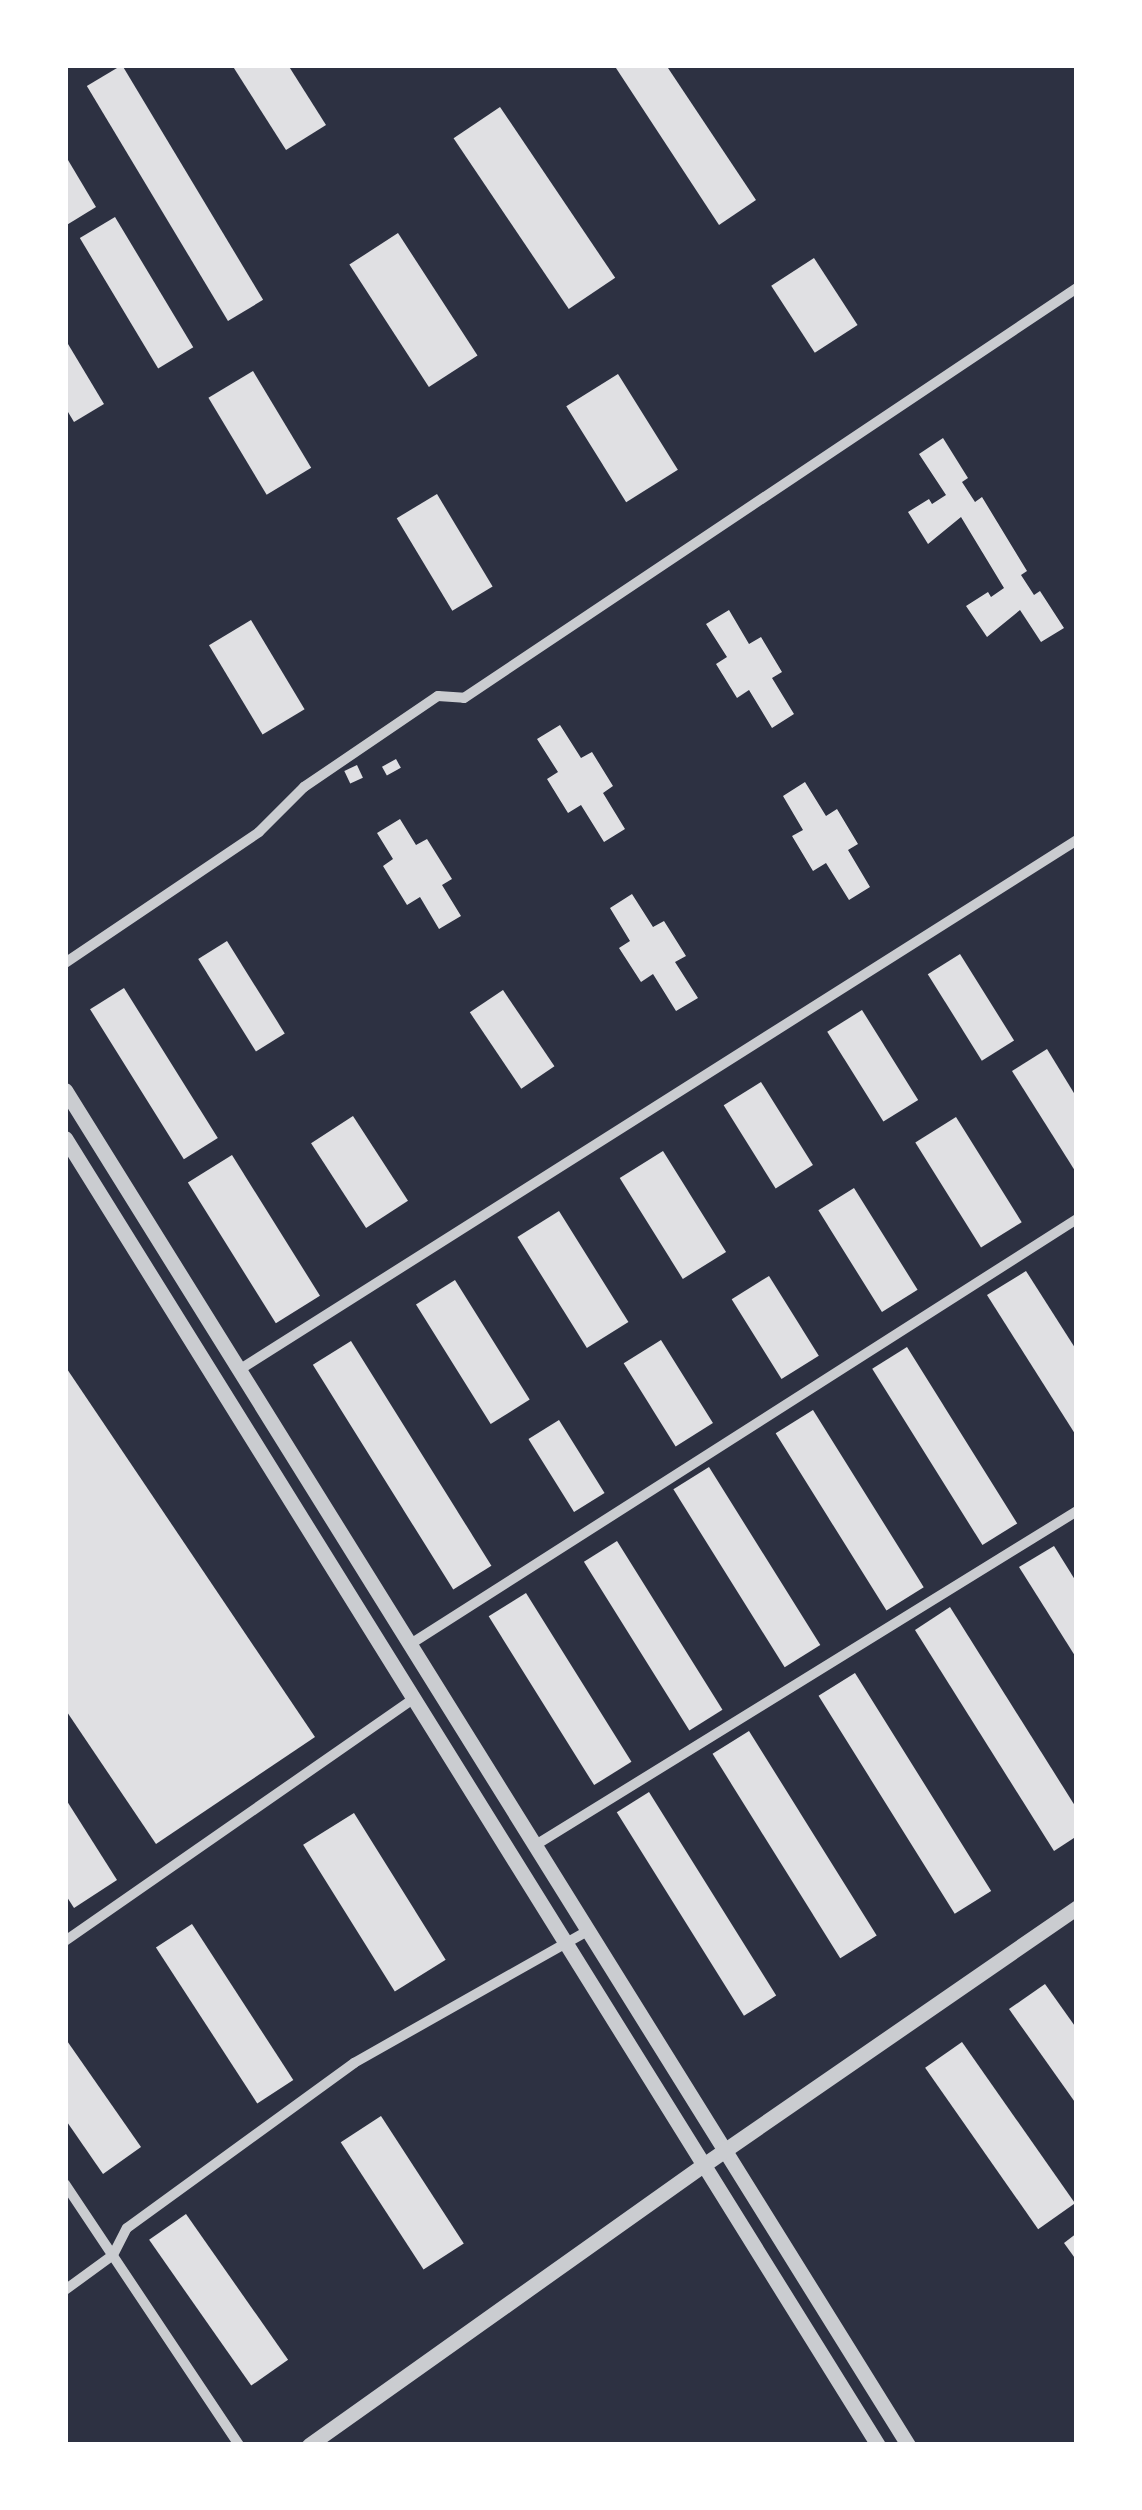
<!DOCTYPE html>
<style>
body{margin:0}
#map{position:relative;width:1142px;height:2510px;overflow:hidden;background:#2d3142;font-family:"Roboto Condensed",sans-serif}
div>[style]{position:absolute}
.building>*{inset:0;background:#e0e0e3;transform-origin:0 0}
.minor>*{height:10px;margin:-5px;padding:0 5px;transform-origin:5px;border-radius:5px;background:#caccd0}
.tertiary>*{height:15px;margin:-7.5px;padding:0 7.5px;transform-origin:7.5px;border-radius:7.5px;background:#caccd0}
span{translate:-50% -50%;white-space:nowrap;text-align:center;line-height:1.15;-webkit-text-stroke:10px #fff;paint-order:stroke}
.frame{position:absolute;inset:0;border:68px solid #fff;pointer-events:none}
</style>
<div id="map">
<div class="building">
<i style="left:122px;top:65px;width:274px;height:41px;rotate:59deg"></i>
<i style="clip-path:polygon(232px 65px,288px 65px,326px 125px,286px 150px)"></i>
<i style="clip-path:polygon(614px 65px,666px 65px,756px 200px,719px 225px)"></i>
<i style="left:500px;top:107px;width:206px;height:56px;rotate:56deg"></i>
<i style="clip-path:polygon(65px 155px,96px 207px,65px 226px)"></i>
<i style="left:115px;top:217px;width:152px;height:41px;rotate:59deg"></i>
<i style="left:398px;top:233px;width:146px;height:58px;rotate:57deg"></i>
<i style="left:814px;top:258px;width:80px;height:51px;rotate:57deg"></i>
<i style="clip-path:polygon(65px 339px,104px 404px,74px 422px,65px 407px)"></i>
<i style="left:253px;top:371px;width:113px;height:52px;rotate:59deg"></i>
<i style="left:618px;top:374px;width:113px;height:61px;rotate:58deg"></i>
<i style="clip-path:polygon(943px 438px,968px 478px,962px 482px,975px 502px,982px 497px,1027px 571px,1021px 575px,1034px 595px,1040px 591px,1064px 628px,1041px 642px,1020px 610px,987px 637px,966px 606px,988px 592px,991px 597px,1004px 588px,961px 517px,928px 544px,908px 512px,929px 499px,932px 504px,946px 495px,919px 454px)"></i>
<i style="left:437px;top:494px;width:108px;height:47px;rotate:59deg"></i>
<i style="clip-path:polygon(729px 610px,749px 644px,761px 637px,782px 672px,772px 678px,794px 714px,772px 728px,749px 690px,737px 698px,716px 664px,727px 657px,706px 624px)"></i>
<i style="left:251px;top:620px;width:104px;height:49px;rotate:59deg"></i>
<i style="clip-path:polygon(560px 725px,581px 758px,592px 752px,613px 786px,603px 793px,625px 829px,604px 842px,581px 805px,568px 813px,547px 779px,558px 772px,537px 739px)"></i>
<i style="left:396px;top:759px;width:10px;height:16px;rotate:61deg"></i>
<i style="left:357px;top:765px;width:14px;height:14px;rotate:65deg"></i>
<i style="clip-path:polygon(805px 782px,826px 816px,837px 809px,858px 844px,848px 850px,870px 887px,849px 900px,826px 863px,813px 871px,792px 836px,803px 830px,783px 796px)"></i>
<i style="clip-path:polygon(400px 819px,416px 845px,427px 839px,452px 879px,442px 885px,461px 916px,439px 929px,420px 897px,407px 905px,383px 866px,393px 859px,377px 833px)"></i>
<i style="clip-path:polygon(632px 894px,653px 927px,664px 921px,686px 956px,675px 962px,698px 998px,676px 1011px,653px 974px,641px 982px,619px 948px,630px 941px,610px 908px)"></i>
<i style="left:227px;top:941px;width:109px;height:34px;rotate:58deg"></i>
<i style="left:960px;top:954px;width:102px;height:38px;rotate:58deg"></i>
<i style="left:124px;top:988px;width:177px;height:40px;rotate:58deg"></i>
<i style="left:503px;top:990px;width:92px;height:40px;rotate:56deg"></i>
<i style="left:862px;top:1010px;width:106px;height:41px;rotate:58deg"></i>
<i style="clip-path:polygon(1047px 1049px,1077px 1098px,1077px 1174px,1012px 1071px)"></i>
<i style="left:761px;top:1082px;width:98px;height:44px;rotate:58deg"></i>
<i style="left:353px;top:1116px;width:101px;height:50px;rotate:57deg"></i>
<i style="left:956px;top:1117px;width:124px;height:48px;rotate:58deg"></i>
<i style="left:663px;top:1151px;width:119px;height:51px;rotate:58deg"></i>
<i style="left:232px;top:1155px;width:166px;height:52px;rotate:58deg"></i>
<i style="left:854px;top:1188px;width:120px;height:42px;rotate:58deg"></i>
<i style="left:559px;top:1211px;width:131px;height:49px;rotate:58deg"></i>
<i style="clip-path:polygon(1026px 1271px,1077px 1351px,1077px 1437px,987px 1295px)"></i>
<i style="left:769px;top:1276px;width:94px;height:44px;rotate:58deg"></i>
<i style="left:455px;top:1280px;width:141px;height:46px;rotate:58deg"></i>
<i style="left:661px;top:1340px;width:98px;height:44px;rotate:58deg"></i>
<i style="left:351px;top:1341px;width:265px;height:45px;rotate:58deg"></i>
<i style="left:907px;top:1347px;width:208px;height:41px;rotate:58deg"></i>
<i style="clip-path:polygon(65px 1366px,315px 1737px,156px 1844px,65px 1709px)"></i>
<i style="left:813px;top:1410px;width:209px;height:44px;rotate:58deg"></i>
<i style="left:559px;top:1420px;width:86px;height:36px;rotate:58deg"></i>
<i style="left:709px;top:1467px;width:210px;height:42px;rotate:58deg"></i>
<i style="left:617px;top:1541px;width:199px;height:39px;rotate:58deg"></i>
<i style="clip-path:polygon(1054px 1546px,1077px 1583px,1077px 1659px,1019px 1567px)"></i>
<i style="left:526px;top:1593px;width:199px;height:44px;rotate:58deg"></i>
<i style="clip-path:polygon(950px 1607px,1077px 1809px,1077px 1836px,1054px 1851px,915px 1630px)"></i>
<i style="left:855px;top:1673px;width:257px;height:43px;rotate:58deg"></i>
<i style="left:749px;top:1731px;width:241px;height:43px;rotate:58deg"></i>
<i style="left:649px;top:1792px;width:240px;height:38px;rotate:58deg"></i>
<i style="clip-path:polygon(65px 1798px,117px 1880px,74px 1908px,65px 1894px)"></i>
<i style="left:354px;top:1813px;width:173px;height:60px;rotate:58deg"></i>
<i style="left:192px;top:1924px;width:186px;height:43px;rotate:57deg"></i>
<i style="clip-path:polygon(1045px 1984px,1077px 2029px,1077px 2105px,1009px 2009px)"></i>
<i style="clip-path:polygon(65px 2038px,141px 2147px,103px 2174px,65px 2119px)"></i>
<i style="left:962px;top:2042px;width:197px;height:45px;rotate:55deg"></i>
<i style="left:381px;top:2116px;width:152px;height:48px;rotate:57deg"></i>
<i style="left:186px;top:2214px;width:178px;height:45px;rotate:55deg"></i>
<i style="clip-path:polygon(1077px 2233px,1077px 2261px,1064px 2243px)"></i>
</div>
<div class="minor">
<i style="left:65px;top:963px;width:234px;rotate:-34deg"></i>
<i style="left:259px;top:832px;width:64px;rotate:-45deg"></i>
<i style="left:304px;top:787px;width:162px;rotate:-34.2deg"></i>
<i style="left:438px;top:696px;width:26px;rotate:4deg"></i>
<i style="left:464px;top:698px;width:737px;rotate:-33.78deg"></i>
<i style="left:239px;top:1370px;width:992px;rotate:-32.31deg"></i>
<i style="left:409px;top:1645px;width:792px;rotate:-32.53deg"></i>
<i style="left:534px;top:1846px;width:638px;rotate:-31.67deg"></i>
<i style="left:65px;top:1941px;width:424px;rotate:-34.8deg"></i>
<i style="left:65px;top:2184px;width:314px;rotate:56.3deg"></i>
<i style="left:65px;top:2290px;width:59px;rotate:-36.1deg"></i>
<i style="left:113px;top:2255px;width:30px;rotate:-63deg"></i>
<i style="left:127px;top:2228px;width:281px;rotate:-36deg"></i>
<i style="left:354px;top:2063px;width:268px;rotate:-29.5deg"></i>
</div>
<div class="tertiary">
<i style="left:65px;top:1090px;width:1596px;rotate:58.11deg"></i>
<i style="left:65px;top:1138px;width:1539px;rotate:58.12deg"></i>
<i style="left:309px;top:2445px;width:482px;rotate:-35.4deg"></i>
<i style="left:702px;top:2166px;width:456px;rotate:-34.6deg"></i>
</div>
<div class="frame"></div>
</div>
